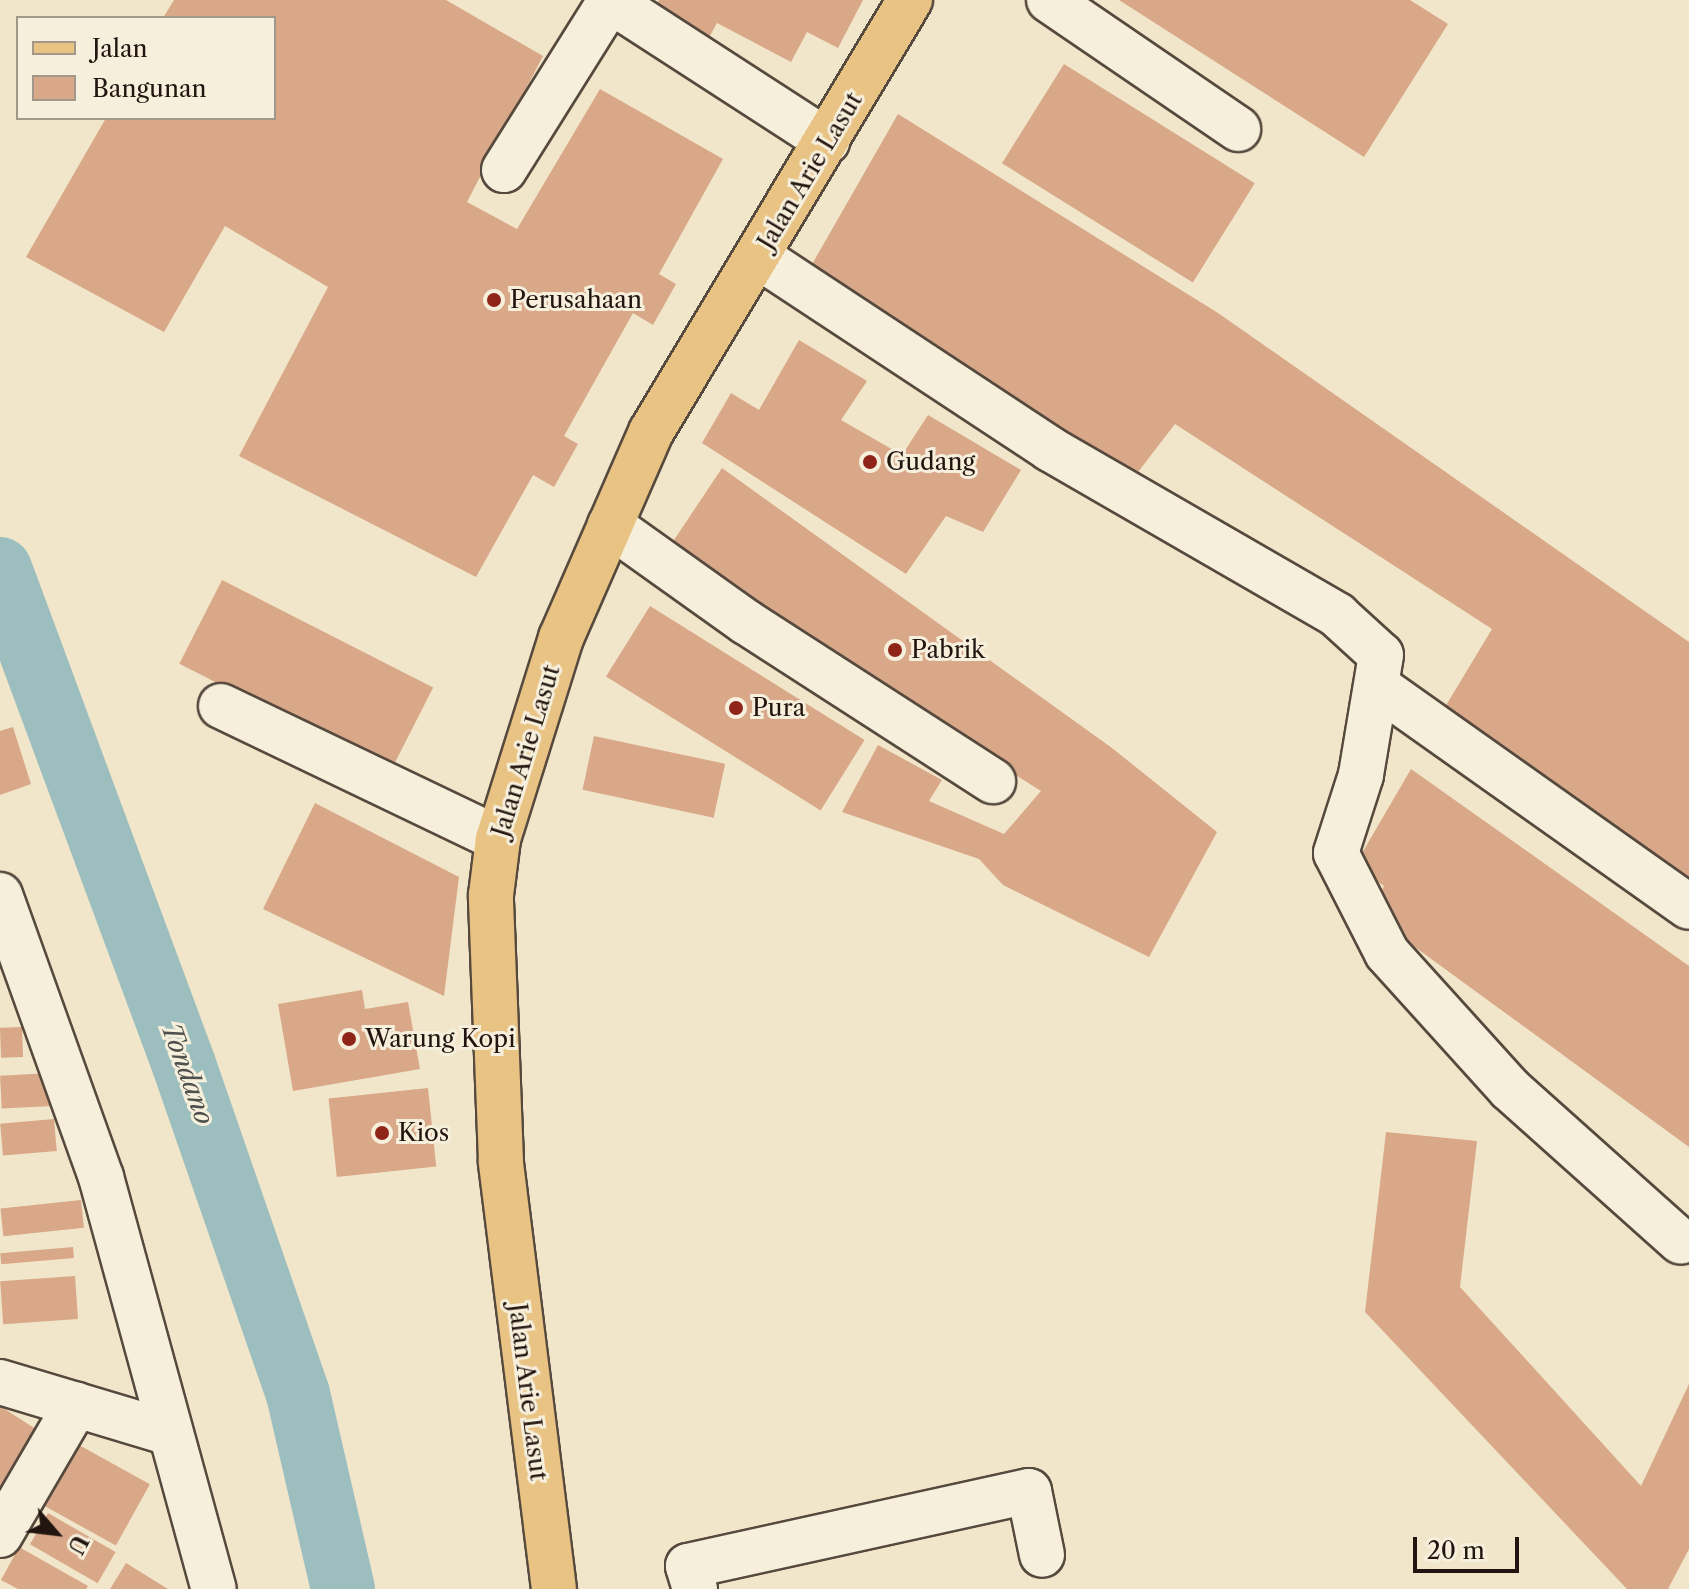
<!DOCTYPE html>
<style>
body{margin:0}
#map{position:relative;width:1689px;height:1589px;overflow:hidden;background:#f1e6c9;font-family:"Libre Caslon Text",serif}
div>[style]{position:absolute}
.river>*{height:64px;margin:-32px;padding:0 32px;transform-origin:32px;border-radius:32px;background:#9dbebe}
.building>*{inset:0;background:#d8a889;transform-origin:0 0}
.roads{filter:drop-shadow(2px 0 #56493e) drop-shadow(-2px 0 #56493e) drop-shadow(0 2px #56493e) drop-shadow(0 -2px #56493e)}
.minor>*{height:44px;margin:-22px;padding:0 22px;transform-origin:22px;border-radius:22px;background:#f6efdc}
.major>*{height:44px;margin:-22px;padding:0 22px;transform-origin:22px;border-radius:22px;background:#e8c384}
.dots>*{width:22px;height:22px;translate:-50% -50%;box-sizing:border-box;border:4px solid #f6efdc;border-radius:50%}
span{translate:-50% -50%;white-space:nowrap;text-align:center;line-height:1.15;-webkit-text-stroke:6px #f6efdc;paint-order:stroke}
.street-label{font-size:24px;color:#22150f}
.poi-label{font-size:24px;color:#22150f}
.left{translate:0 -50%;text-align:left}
.water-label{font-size:26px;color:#4d504c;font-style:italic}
.legend{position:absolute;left:16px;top:16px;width:260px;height:104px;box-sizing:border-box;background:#f6efdc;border:2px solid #a1988a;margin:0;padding:10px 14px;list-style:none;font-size:24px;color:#22150f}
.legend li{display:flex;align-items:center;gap:16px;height:40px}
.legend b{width:40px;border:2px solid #a1988a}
.north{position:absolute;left:16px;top:1493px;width:80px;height:80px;-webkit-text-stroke:6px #f6efdc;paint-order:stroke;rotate:118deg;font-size:22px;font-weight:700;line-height:32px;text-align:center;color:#22150f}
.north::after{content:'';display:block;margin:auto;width:28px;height:36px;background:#22150f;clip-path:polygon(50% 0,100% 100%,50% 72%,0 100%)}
.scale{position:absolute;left:1413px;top:1537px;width:106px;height:36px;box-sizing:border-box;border:4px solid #22150f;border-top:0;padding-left:10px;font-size:24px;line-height:28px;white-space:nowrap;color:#22150f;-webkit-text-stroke:6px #f6efdc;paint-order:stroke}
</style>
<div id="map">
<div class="river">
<i style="left:0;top:569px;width:529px;rotate:69.65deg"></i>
<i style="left:184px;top:1065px;width:348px;rotate:70.9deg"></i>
<i style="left:298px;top:1394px;width:200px;rotate:77deg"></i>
</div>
<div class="building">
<i style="clip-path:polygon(174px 0,446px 0,543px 56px,467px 202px,517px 229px,600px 89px,723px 159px,659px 274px,676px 284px,653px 325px,633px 313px,564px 436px,578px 444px,554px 487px,533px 475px,476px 577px,239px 456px,328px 287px,225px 226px,164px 332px,26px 257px,106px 118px,274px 118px,274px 18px,163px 18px)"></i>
<i style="clip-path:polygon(659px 0,863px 0,838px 48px,807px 32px,791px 62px,717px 23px,702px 50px,648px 21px)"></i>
<i style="clip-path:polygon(1119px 0,1410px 0,1448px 24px,1364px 157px)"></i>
<i style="left:1064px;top:64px;width:225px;height:117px;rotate:32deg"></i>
<i style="clip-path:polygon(898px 114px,1218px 313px,1689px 642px,1689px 892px,1436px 722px,1492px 629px,1175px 424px,1128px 485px,803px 280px)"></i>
<i style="clip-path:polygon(799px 340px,867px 381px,841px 420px,902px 455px,928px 415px,1021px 470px,983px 532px,946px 516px,906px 574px,702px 443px,731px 393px,759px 410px)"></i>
<i style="clip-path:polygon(722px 468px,1112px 748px,1217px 832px,1149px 957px,1003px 885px,979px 859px,842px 812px,878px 745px,942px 780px,929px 801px,1004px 834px,1041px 791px,664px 555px)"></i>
<i style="left:222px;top:580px;width:237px;height:94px;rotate:27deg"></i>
<i style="left:650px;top:606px;width:253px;height:83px;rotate:32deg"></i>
<i style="clip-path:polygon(13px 727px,31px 784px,0 795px,0 731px)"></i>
<i style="left:594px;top:736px;width:134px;height:55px;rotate:12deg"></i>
<i style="clip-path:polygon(1411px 769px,1689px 966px,1689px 1147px,1371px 915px,1384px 886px,1355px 865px)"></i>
<i style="clip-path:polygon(315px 803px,459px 877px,444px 996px,263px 909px)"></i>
<i style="clip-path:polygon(362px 990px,365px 1009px,408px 1002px,420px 1069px,293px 1091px,278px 1004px)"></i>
<i style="left:22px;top:1027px;width:30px;height:22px;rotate:88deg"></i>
<i style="left:51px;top:1073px;width:33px;height:51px;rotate:87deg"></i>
<i style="left:428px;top:1088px;width:79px;height:100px;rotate:84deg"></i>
<i style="left:54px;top:1119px;width:32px;height:54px;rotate:85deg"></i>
<i style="clip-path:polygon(1386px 1132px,1477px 1141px,1460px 1287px,1641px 1486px,1689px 1384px,1689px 1549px,1668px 1589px,1627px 1589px,1365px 1312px)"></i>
<i style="left:81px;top:1200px;width:28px;height:81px;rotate:84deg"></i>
<i style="left:73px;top:1247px;width:11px;height:73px;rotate:85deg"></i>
<i style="left:75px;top:1276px;width:43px;height:75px;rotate:86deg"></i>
<i style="clip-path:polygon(0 1406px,45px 1435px,0 1507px)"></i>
<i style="left:79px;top:1445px;width:81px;height:70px;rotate:29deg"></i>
<i style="left:48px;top:1513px;width:78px;height:36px;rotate:30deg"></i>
<i style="clip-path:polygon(19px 1547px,88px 1586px,86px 1589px,18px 1589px,1px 1580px)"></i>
<i style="clip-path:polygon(126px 1563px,168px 1589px,110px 1589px)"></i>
</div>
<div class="roads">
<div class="minor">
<i style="left:609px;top:0;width:260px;rotate:32.9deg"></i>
<i style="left:1049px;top:0;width:229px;rotate:34.3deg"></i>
<i style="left:504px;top:170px;width:199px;rotate:-57.9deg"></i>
<i style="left:759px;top:257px;width:349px;rotate:33.4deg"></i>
<i style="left:1050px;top:449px;width:332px;rotate:30deg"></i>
<i style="left:1337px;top:615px;width:59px;rotate:42.3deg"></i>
<i style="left:1381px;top:655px;width:122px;rotate:99.5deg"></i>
<i style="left:1361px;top:775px;width:82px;rotate:107.8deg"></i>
<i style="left:1336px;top:853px;width:112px;rotate:63deg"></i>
<i style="left:1387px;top:953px;width:183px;rotate:47.9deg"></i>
<i style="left:1510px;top:1089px;width:229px;rotate:41.8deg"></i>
<i style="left:610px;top:525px;width:167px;rotate:35.5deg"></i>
<i style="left:746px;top:622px;width:294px;rotate:32.8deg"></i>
<i style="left:1377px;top:686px;width:382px;rotate:35.3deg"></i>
<i style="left:221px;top:706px;width:307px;rotate:25.6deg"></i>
<i style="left:0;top:895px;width:300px;rotate:70.3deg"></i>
<i style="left:101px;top:1177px;width:427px;rotate:74.7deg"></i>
<i style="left:0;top:1382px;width:177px;rotate:16.7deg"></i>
<i style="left:0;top:1535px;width:151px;rotate:-59.7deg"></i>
<i style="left:695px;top:1589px;width:24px;rotate:-107deg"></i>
<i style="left:688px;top:1566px;width:349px;rotate:-12.4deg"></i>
<i style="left:1029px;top:1491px;width:65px;rotate:78.5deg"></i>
</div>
<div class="major">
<i style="left:554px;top:1589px;width:431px;rotate:-97.1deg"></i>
<i style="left:501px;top:1161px;width:266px;rotate:-92.2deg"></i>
<i style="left:491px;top:895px;width:56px;rotate:-82.9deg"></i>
<i style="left:498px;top:839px;width:211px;rotate:-72.6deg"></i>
<i style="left:561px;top:638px;width:225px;rotate:-66.4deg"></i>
<i style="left:651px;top:432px;width:504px;rotate:-59.06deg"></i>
</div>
</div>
<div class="dots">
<i style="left:494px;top:300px;background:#8f2418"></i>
<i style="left:870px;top:462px;background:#8f2418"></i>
<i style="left:895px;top:650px;background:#8f2418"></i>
<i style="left:736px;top:708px;background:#8f2418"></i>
<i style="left:349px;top:1039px;background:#8f2418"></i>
<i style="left:382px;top:1133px;background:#8f2418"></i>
</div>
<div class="street-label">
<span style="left:810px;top:171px;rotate:-59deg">Jalan Arie Lasut</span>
<span style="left:526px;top:751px;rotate:-73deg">Jalan Arie Lasut</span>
<span style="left:528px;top:1392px;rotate:83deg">Jalan Arie Lasut</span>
</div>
<div class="poi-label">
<span class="left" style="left:510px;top:300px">Perusahaan</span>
<span class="left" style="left:886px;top:462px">Gudang</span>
<span class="left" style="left:911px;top:650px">Pabrik</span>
<span class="left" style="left:752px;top:708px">Pura</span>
<span class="left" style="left:365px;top:1039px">Warung Kopi</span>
<span class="left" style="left:398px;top:1133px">Kios</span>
</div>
<div class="water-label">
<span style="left:187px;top:1074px;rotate:70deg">Tondano</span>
</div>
<ul class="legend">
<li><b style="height:10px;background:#e8c384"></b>Jalan</li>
<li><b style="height:22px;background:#d8a889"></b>Bangunan</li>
</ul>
<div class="north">U</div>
<div class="scale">20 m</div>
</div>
